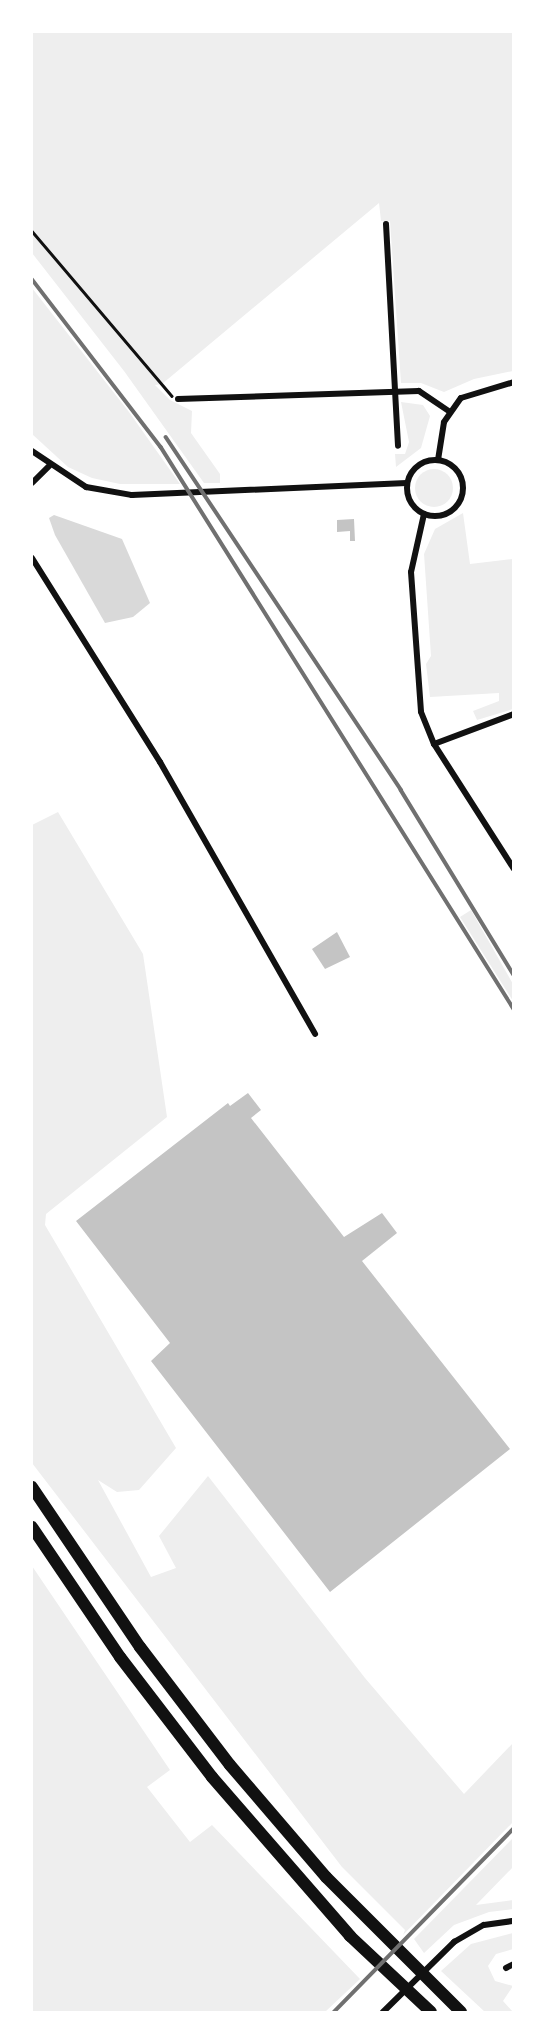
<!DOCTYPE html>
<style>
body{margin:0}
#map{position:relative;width:545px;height:2044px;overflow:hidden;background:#fff;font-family:"Golos Text",sans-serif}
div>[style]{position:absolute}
.green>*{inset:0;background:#eee}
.round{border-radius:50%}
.water>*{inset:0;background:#d9d9d9}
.building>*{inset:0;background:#c4c4c4}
.path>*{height:2.5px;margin:-1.25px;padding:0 1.25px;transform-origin:1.25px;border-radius:1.25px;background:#111}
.minor>*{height:6px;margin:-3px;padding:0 3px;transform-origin:3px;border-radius:3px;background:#111}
.minor>.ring{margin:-3px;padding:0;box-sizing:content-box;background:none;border:6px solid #111;border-radius:50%}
.motorway>*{height:12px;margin:-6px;padding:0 6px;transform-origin:6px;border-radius:6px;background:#111}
.rail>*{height:3.5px;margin:-1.75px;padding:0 1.75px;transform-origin:1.75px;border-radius:1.75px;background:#707070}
span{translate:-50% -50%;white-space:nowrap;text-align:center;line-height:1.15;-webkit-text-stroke:5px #fff;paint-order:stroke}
.frame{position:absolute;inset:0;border:33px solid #fff;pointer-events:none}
</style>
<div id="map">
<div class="green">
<i style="clip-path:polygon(32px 32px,513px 32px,513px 371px,474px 379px,444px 392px,421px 383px,401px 383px,390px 221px,381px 221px,379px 203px,162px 384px,155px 385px,170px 400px,192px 411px,191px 433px,220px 474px,220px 483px,204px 483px,124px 371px,32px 253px)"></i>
<i style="clip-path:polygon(32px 288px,129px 412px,180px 484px,120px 484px,92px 478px,68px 467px,32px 434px)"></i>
<i style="clip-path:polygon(401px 402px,423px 405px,430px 416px,421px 448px,396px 467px,395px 454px,405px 454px,409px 442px)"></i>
<i class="round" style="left:415px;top:469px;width:38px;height:38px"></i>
<i style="clip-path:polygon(463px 513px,470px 564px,513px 559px,513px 709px,477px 720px,473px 711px,499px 701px,499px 693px,430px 697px,426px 664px,431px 656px,424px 554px,435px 529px)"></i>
<i style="clip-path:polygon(58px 812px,143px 954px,167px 1117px,46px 1214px,45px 1225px,176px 1448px,139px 1490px,117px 1492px,98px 1480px,151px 1577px,176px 1568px,159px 1536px,208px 1476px,365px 1678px,464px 1794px,513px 1743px,513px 1822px,403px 1935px,405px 1930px,342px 1867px,32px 1463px,32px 825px)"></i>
<i style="clip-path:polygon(471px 910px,513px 984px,513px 1001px,460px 917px)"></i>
<i style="clip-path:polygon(32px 1566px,170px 1770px,147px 1787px,190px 1842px,212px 1825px,360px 1979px,325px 2012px,32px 2012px)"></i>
<i style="clip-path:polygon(513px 1838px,513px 1867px,476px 1905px,513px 1900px,513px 1909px,489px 1912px,454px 1925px,424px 1953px,414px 1939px)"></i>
<i style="clip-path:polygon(513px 1933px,513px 1949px,496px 1954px,488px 1966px,495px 1981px,513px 1986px,503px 2001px,513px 2012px,485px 2012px,441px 1971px,471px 1944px)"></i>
</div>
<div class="water">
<i style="clip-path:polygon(54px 515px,122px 539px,150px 603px,133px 617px,105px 623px,55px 535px,49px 518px)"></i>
</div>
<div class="building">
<i style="clip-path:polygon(354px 519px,355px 541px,350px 541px,350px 531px,337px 532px,337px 520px)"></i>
<i style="clip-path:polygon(337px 932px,350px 957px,325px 969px,312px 949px)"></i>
<i style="clip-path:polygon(248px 1093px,261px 1110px,251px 1118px,344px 1237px,382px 1213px,397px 1233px,362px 1261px,510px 1449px,330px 1592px,151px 1361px,170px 1343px,76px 1221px,228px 1103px,230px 1106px)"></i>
</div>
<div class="path">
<i style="left:32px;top:231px;width:216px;rotate:49.7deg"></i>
</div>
<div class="minor">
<i style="left:386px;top:224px;width:222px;rotate:86.9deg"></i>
<i style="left:178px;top:399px;width:241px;rotate:-1.9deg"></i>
<i style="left:419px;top:391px;width:36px;rotate:34deg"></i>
<i style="left:32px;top:451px;width:65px;rotate:33.7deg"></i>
<i style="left:86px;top:487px;width:47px;rotate:9.9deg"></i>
<i style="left:132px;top:495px;width:275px;rotate:-2.5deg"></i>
<i class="ring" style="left:407px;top:460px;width:50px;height:50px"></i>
<i style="left:438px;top:460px;width:38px;rotate:-81deg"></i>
<i style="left:444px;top:422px;width:29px;rotate:-55deg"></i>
<i style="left:461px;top:398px;width:55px;rotate:-16.8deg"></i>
<i style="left:32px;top:483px;width:24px;rotate:-45deg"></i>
<i style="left:424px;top:514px;width:59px;rotate:102.6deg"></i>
<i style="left:411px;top:572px;width:140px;rotate:85.9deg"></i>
<i style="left:421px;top:712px;width:35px;rotate:68deg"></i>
<i style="left:434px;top:744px;width:148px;rotate:57.4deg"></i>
<i style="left:32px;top:558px;width:241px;rotate:57.9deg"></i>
<i style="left:160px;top:762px;width:313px;rotate:60.3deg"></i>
<i style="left:434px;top:744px;width:85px;rotate:-20.6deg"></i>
<i style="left:506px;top:1968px;width:9px;rotate:-27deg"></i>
<i style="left:383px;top:2012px;width:100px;rotate:-44.6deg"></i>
<i style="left:454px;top:1942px;width:34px;rotate:-30deg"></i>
<i style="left:484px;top:1925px;width:30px;rotate:-8deg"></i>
</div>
<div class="motorway">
<i style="left:32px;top:1487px;width:193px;rotate:56deg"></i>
<i style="left:140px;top:1647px;width:148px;rotate:52.7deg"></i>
<i style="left:230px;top:1765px;width:148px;rotate:49.4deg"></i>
<i style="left:326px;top:1877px;width:191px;rotate:45deg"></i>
<i style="left:32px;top:1527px;width:157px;rotate:55.9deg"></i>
<i style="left:120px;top:1657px;width:151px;rotate:52.5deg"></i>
<i style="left:212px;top:1777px;width:211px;rotate:49deg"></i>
<i style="left:350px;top:1936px;width:111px;rotate:43.2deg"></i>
</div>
<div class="rail">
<i style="left:32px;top:279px;width:212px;rotate:52.5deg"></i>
<i style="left:161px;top:447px;width:664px;rotate:57.87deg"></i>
<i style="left:166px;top:437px;width:424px;rotate:56.3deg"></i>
<i style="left:401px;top:790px;width:217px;rotate:58.6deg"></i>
<i style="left:334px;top:2012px;width:257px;rotate:-45.6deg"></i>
</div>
<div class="frame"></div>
</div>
